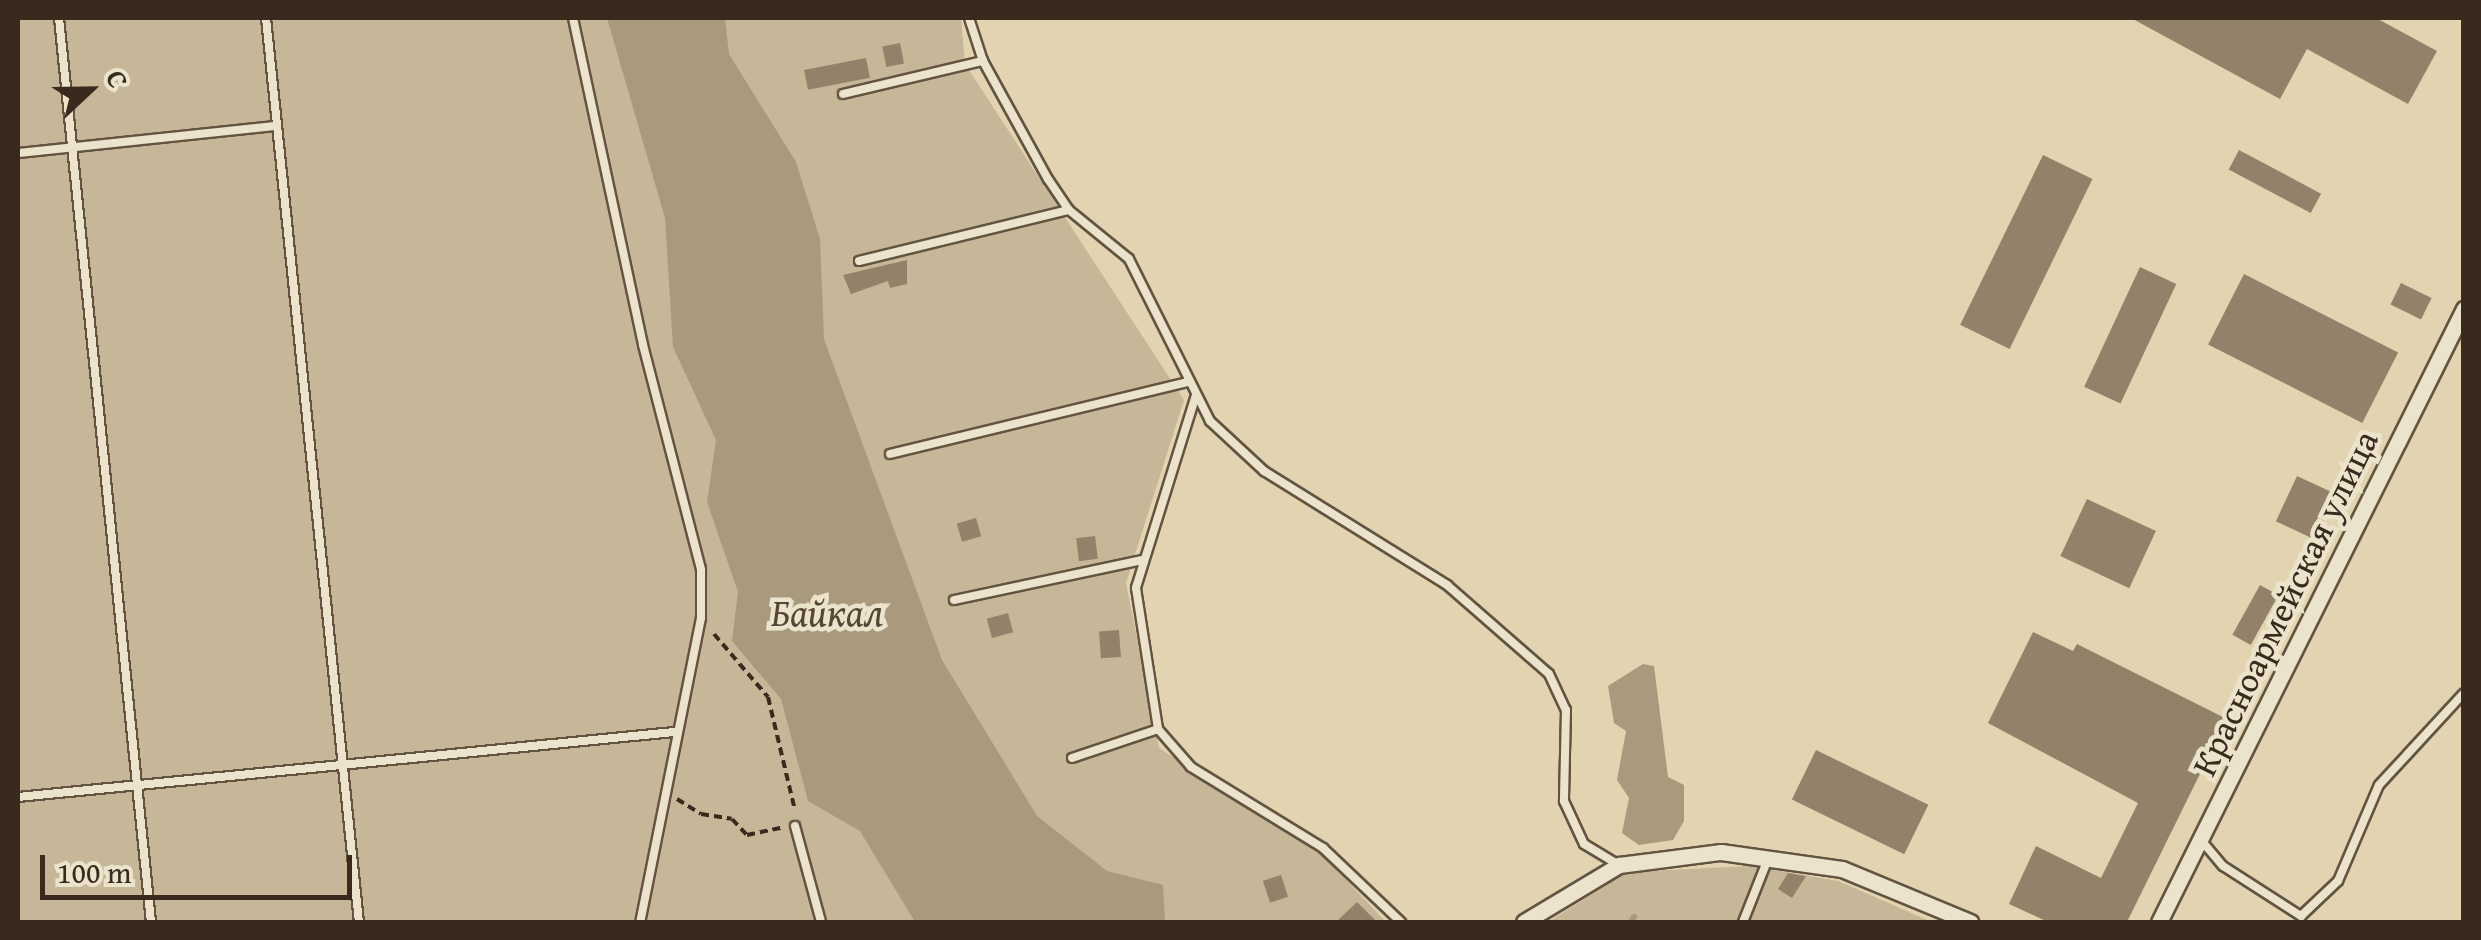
<!DOCTYPE html>
<meta charset="utf-8">
<style>
body{margin:0}
#map{position:relative;width:2481px;height:940px;overflow:hidden;background:#e2d4b0;font-family:"Gentium Book Plus",serif}
div>[style]{position:absolute}
.green>*{inset:0;background:#c5b797}
.water>*{inset:0;background:#a99a7e}
.stream>*{height:6px;margin:-3px;padding:0 3px;transform-origin:3px;border-radius:3px;background:#a99a7e}
.building>*{inset:0;background:#918269;transform-origin:0 0}
.path>*{height:4px;margin-top:-2px;transform-origin:0;background:repeating-linear-gradient(90deg,#392a1d 0 8px,transparent 0 13px)}
.roads{filter:drop-shadow(2px 0 #635442) drop-shadow(-2px 0 #635442) drop-shadow(0 2px #635442) drop-shadow(0 -2px #635442)}
.service>*{height:8px;margin:-4px;padding:0 4px;transform-origin:4px;border-radius:4px;background:#ece3cc}
.minor>*{height:15px;margin:-7.5px;padding:0 7.5px;transform-origin:7.5px;border-radius:7.5px;background:#ece3cc}
span{translate:-50% -50%;white-space:nowrap;text-align:center;line-height:1.15;-webkit-text-stroke:9px #ece3cc;paint-order:stroke}
.street-label{font-size:35px;color:#392a1d}
.water-label{font-size:38px;color:#554635;font-style:italic}
.frame{position:absolute;inset:0;border:20px solid #392a1d;pointer-events:none}
.north{position:absolute;left:40px;top:40px;width:100px;height:100px;-webkit-text-stroke:8px #ece3cc;paint-order:stroke;rotate:68deg;font-size:28px;font-weight:700;line-height:40px;text-align:center;color:#392a1d}
.north::after{content:'';display:block;margin:auto;width:35px;height:45px;background:#392a1d;clip-path:polygon(50% 0,100% 100%,50% 72%,0 100%)}
.scale{position:absolute;left:40px;top:855px;width:312px;height:45px;box-sizing:border-box;border:5px solid #392a1d;border-top:0;padding-left:12px;font-size:30px;line-height:35px;white-space:nowrap;color:#392a1d;-webkit-text-stroke:8px #ece3cc;paint-order:stroke}
</style>
<div id="map">
<div class="green">
<i style="clip-path:polygon(18px 18px,961px 18px,965px 64px,1184px 400px,1126px 583px,1159px 748px,1317px 849px,1386px 922px,18px 922px)"></i>
<i style="clip-path:polygon(1751px 866px,1838px 881px,1932px 922px,1548px 922px,1627px 872px)"></i>
</div>
<div class="water">
<i style="clip-path:polygon(607px 18px,725px 18px,729px 54px,796px 162px,820px 239px,824px 339px,942px 660px,1037px 816px,1107px 871px,1163px 885px,1165px 922px,915px 922px,860px 831px,808px 801px,781px 699px,732px 641px,738px 592px,707px 502px,716px 440px,673px 347px,665px 218px)"></i>
<i style="clip-path:polygon(1643px 664px,1654px 666px,1668px 777px,1684px 785px,1684px 821px,1673px 840px,1639px 845px,1622px 833px,1629px 798px,1617px 780px,1626px 731px,1614px 723px,1608px 686px)"></i>
</div>
<div class="stream">
<i style="left:1631px;top:922px;width:6px;rotate:-59deg"></i>
</div>
<div class="building">
<i style="clip-path:polygon(2131px 18px,2376px 18px,2437px 51px,2408px 104px,2307px 49px,2280px 99px)"></i>
<i style="left:900px;top:43px;width:21px;height:18px;rotate:79deg"></i>
<i style="left:866px;top:58px;width:20px;height:63px;rotate:79deg"></i>
<i style="left:2239px;top:150px;width:93px;height:22px;rotate:28deg"></i>
<i style="left:2043px;top:155px;width:55px;height:189px;rotate:26deg"></i>
<i style="clip-path:polygon(907px 260px,907px 284px,890px 288px,888px 281px,851px 294px,843px 275px)"></i>
<i style="left:2140px;top:267px;width:40px;height:132px;rotate:25deg"></i>
<i style="left:2244px;top:274px;width:173px;height:79px;rotate:27deg"></i>
<i style="left:2401px;top:283px;width:34px;height:24px;rotate:26deg"></i>
<i style="left:2297px;top:476px;width:44px;height:50px;rotate:25deg"></i>
<i style="left:2087px;top:499px;width:76px;height:63px;rotate:25deg"></i>
<i style="left:976px;top:518px;width:19px;height:20px;rotate:74deg"></i>
<i style="left:1095px;top:536px;width:23px;height:19px;rotate:83deg"></i>
<i style="left:2260px;top:585px;width:21px;height:57px;rotate:29deg"></i>
<i style="left:1008px;top:613px;width:20px;height:22px;rotate:75deg"></i>
<i style="left:1119px;top:630px;width:27px;height:20px;rotate:86deg"></i>
<i style="clip-path:polygon(2033px 632px,2073px 651px,2077px 644px,2227px 719px,2127px 922px,2048px 922px,2009px 904px,2036px 846px,2101px 878px,2138px 803px,1988px 723px)"></i>
<i style="left:1816px;top:750px;width:125px;height:55px;rotate:26deg"></i>
<i style="clip-path:polygon(1788px 873px,1806px 876px,1792px 898px,1778px 889px)"></i>
<i style="left:1281px;top:875px;width:23px;height:19px;rotate:72deg"></i>
<i style="clip-path:polygon(1357px 902px,1377px 922px,1336px 922px)"></i>
</div>
<div class="path">
<i style="left:714px;top:634px;width:83px;rotate:49.4deg"></i>
<i style="left:768px;top:697px;width:116px;rotate:76.6deg"></i>
<i style="left:677px;top:799px;width:28px;rotate:32deg"></i>
<i style="left:701px;top:814px;width:31px;rotate:9deg"></i>
<i style="left:732px;top:819px;width:22px;rotate:47deg"></i>
<i style="left:747px;top:835px;width:35px;rotate:-12deg"></i>
</div>
<div class="roads">
<div class="service">
<i style="left:59px;top:18px;width:909px;rotate:84.19deg"></i>
<i style="left:266px;top:18px;width:909px;rotate:84.13deg"></i>
<i style="left:573px;top:18px;width:334px;rotate:77.9deg"></i>
<i style="left:643px;top:345px;width:232px;rotate:75.5deg"></i>
<i style="left:701px;top:570px;width:48px;rotate:90deg"></i>
<i style="left:701px;top:618px;width:310px;rotate:101.3deg"></i>
<i style="left:969px;top:18px;width:45px;rotate:72deg"></i>
<i style="left:983px;top:61px;width:135px;rotate:61.2deg"></i>
<i style="left:1048px;top:179px;width:37px;rotate:56deg"></i>
<i style="left:1069px;top:210px;width:77px;rotate:39.2deg"></i>
<i style="left:1129px;top:259px;width:181px;rotate:63.4deg"></i>
<i style="left:1210px;top:421px;width:74px;rotate:42.8deg"></i>
<i style="left:1264px;top:471px;width:216px;rotate:31.9deg"></i>
<i style="left:1447px;top:585px;width:135px;rotate:41.1deg"></i>
<i style="left:1549px;top:674px;width:40px;rotate:65deg"></i>
<i style="left:1566px;top:710px;width:91px;rotate:91.3deg"></i>
<i style="left:1564px;top:801px;width:47px;rotate:65.1deg"></i>
<i style="left:1584px;top:844px;width:41px;rotate:31deg"></i>
<i style="left:843px;top:94px;width:144px;rotate:-13.3deg"></i>
<i style="left:18px;top:153px;width:259px;rotate:-6deg"></i>
<i style="left:859px;top:261px;width:216px;rotate:-13.7deg"></i>
<i style="left:1196px;top:395px;width:202px;rotate:107.3deg"></i>
<i style="left:1136px;top:588px;width:143px;rotate:81.1deg"></i>
<i style="left:1158px;top:729px;width:50px;rotate:49deg"></i>
<i style="left:1191px;top:767px;width:155px;rotate:31.5deg"></i>
<i style="left:1323px;top:848px;width:108px;rotate:43.5deg"></i>
<i style="left:890px;top:454px;width:306px;rotate:-13.6deg"></i>
<i style="left:954px;top:600px;width:192px;rotate:-12deg"></i>
<i style="left:1072px;top:758px;width:91px;rotate:-18.6deg"></i>
<i style="left:18px;top:797px;width:659px;rotate:-5.66deg"></i>
<i style="left:795px;top:826px;width:99px;rotate:74.8deg"></i>
<i style="left:2201px;top:840px;width:34px;rotate:50deg"></i>
<i style="left:2223px;top:866px;width:93px;rotate:32.7deg"></i>
<i style="left:2301px;top:916px;width:51px;rotate:-43.4deg"></i>
<i style="left:2338px;top:881px;width:104px;rotate:-66.9deg"></i>
<i style="left:2379px;top:785px;width:125px;rotate:-47.3deg"></i>
<i style="left:1743px;top:922px;width:68px;rotate:-68.4deg"></i>
</div>
<div class="minor">
<i style="left:1524px;top:922px;width:111px;rotate:-31deg"></i>
<i style="left:1619px;top:865px;width:103px;rotate:-7.3deg"></i>
<i style="left:1721px;top:852px;width:122px;rotate:8deg"></i>
<i style="left:1842px;top:869px;width:139px;rotate:22.5deg"></i>
<i style="left:2159px;top:922px;width:685px;rotate:-63.55deg"></i>
</div>
</div>
<div class="street-label">
<span style="left:2285px;top:603px;rotate:-64deg">Красноармейская улица</span>
</div>
<div class="water-label">
<span style="left:827px;top:613px">Байкал</span>
</div>
<div class="frame"></div>
<div class="north">С</div>
<div class="scale">100 m</div>
</div>
